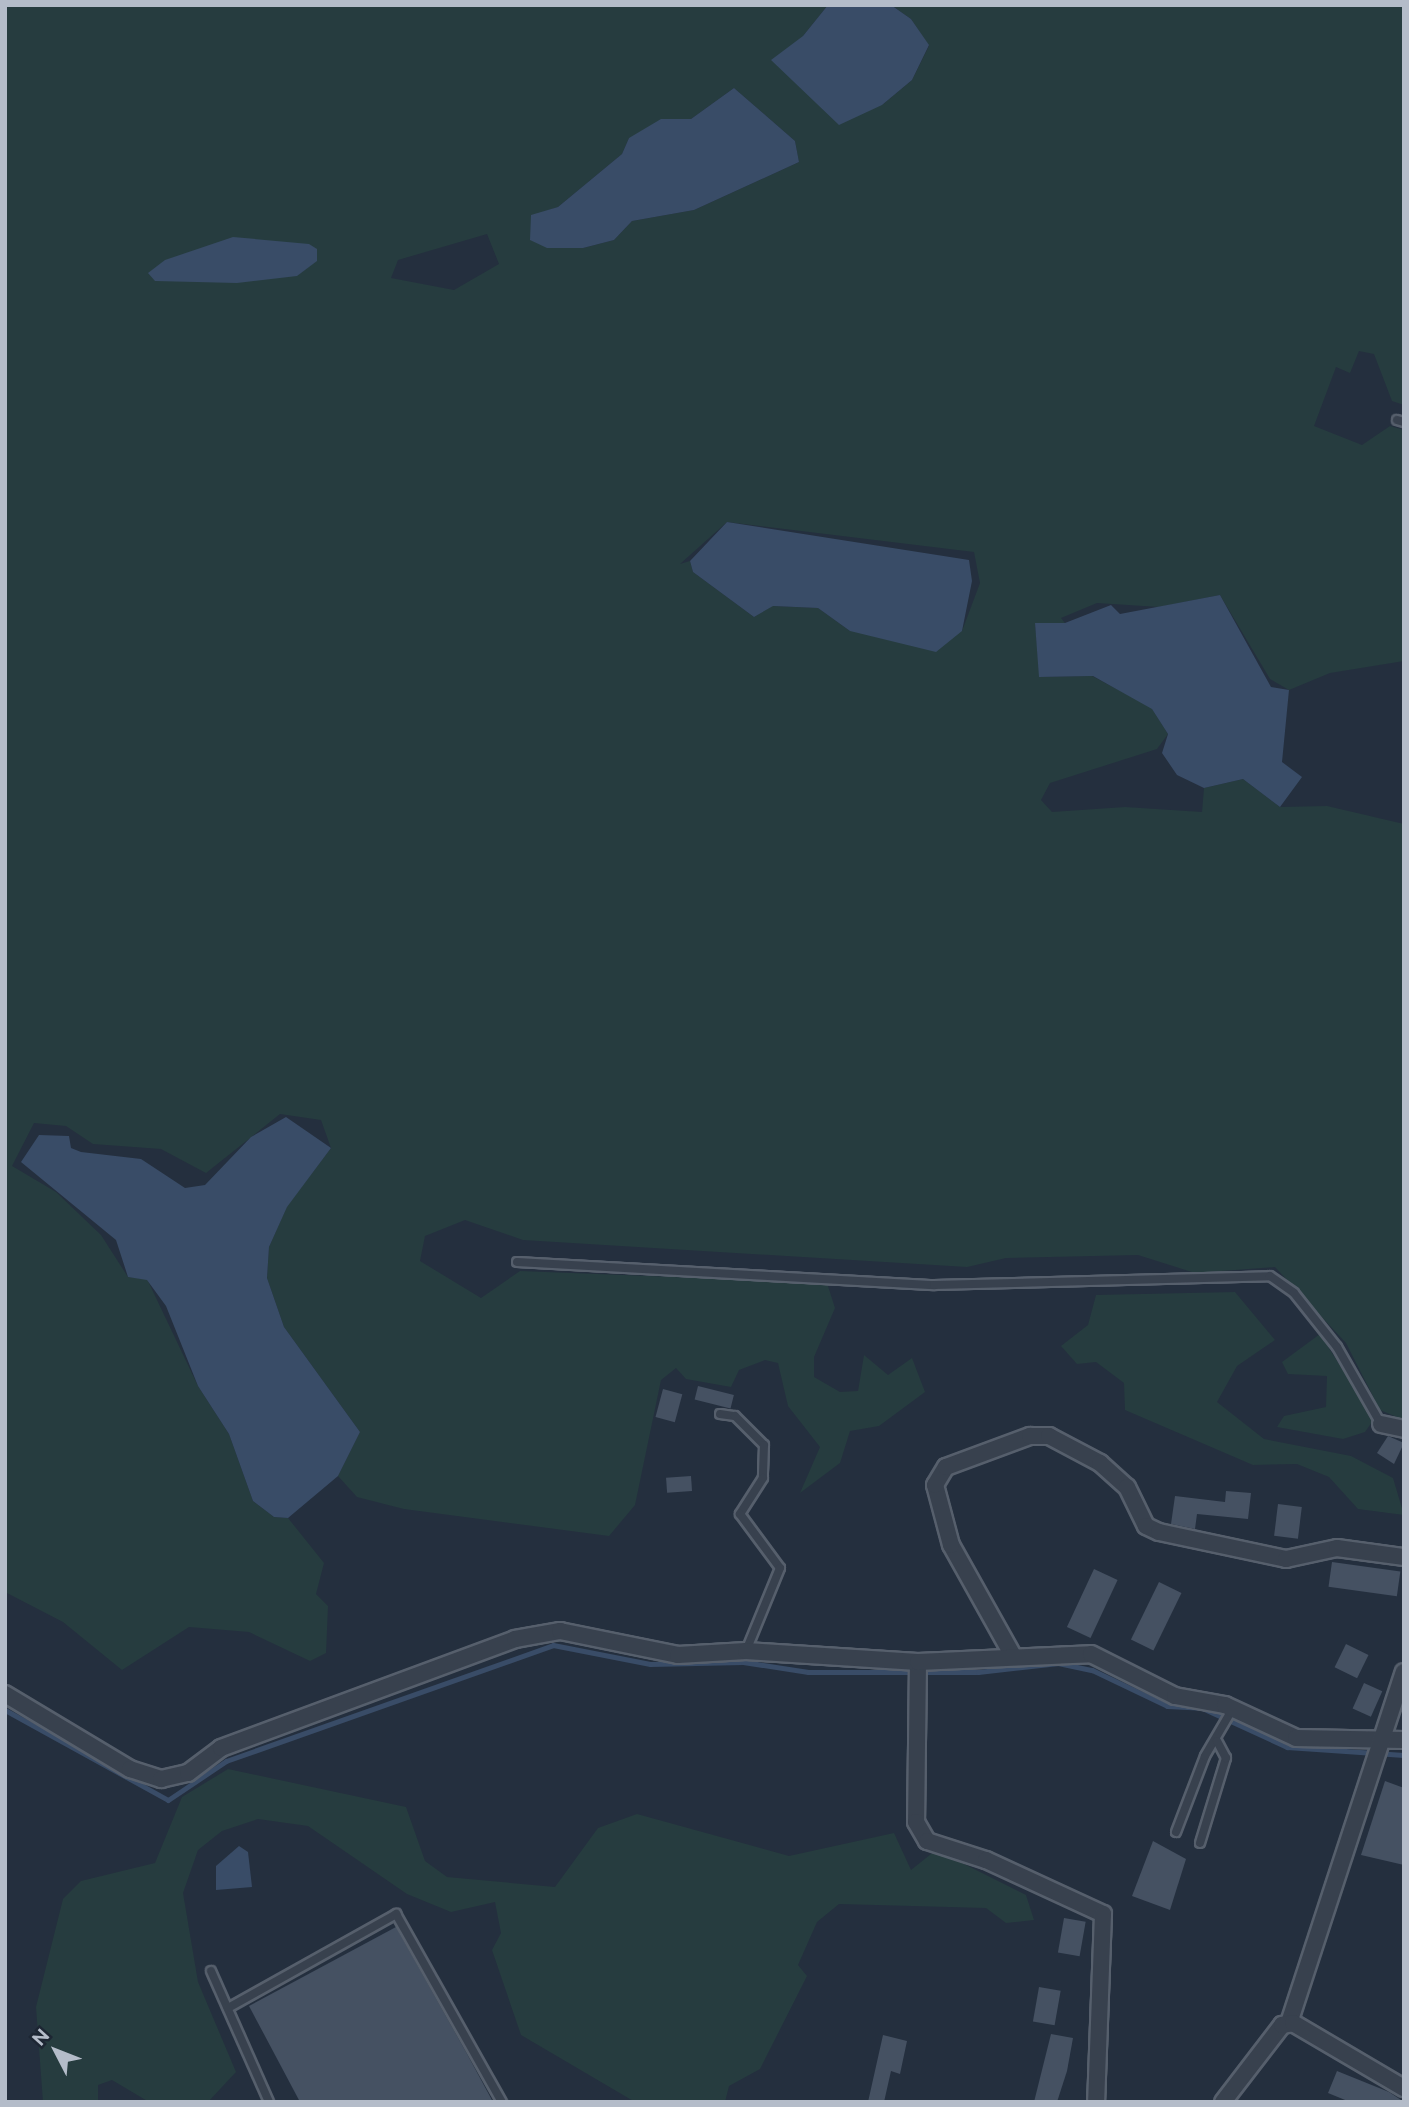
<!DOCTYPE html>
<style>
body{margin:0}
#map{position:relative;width:1409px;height:2107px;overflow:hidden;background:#242f3e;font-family:Raleway,sans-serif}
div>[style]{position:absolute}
.green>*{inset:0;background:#263c3f}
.water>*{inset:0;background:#394c67}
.stream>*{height:5px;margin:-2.5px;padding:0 2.5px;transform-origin:2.5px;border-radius:2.5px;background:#394c67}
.building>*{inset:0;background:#455162;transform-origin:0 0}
.roads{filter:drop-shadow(2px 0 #565f6c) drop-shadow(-2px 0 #565f6c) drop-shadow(0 2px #565f6c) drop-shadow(0 -2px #565f6c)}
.service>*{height:8px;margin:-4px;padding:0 4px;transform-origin:4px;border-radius:4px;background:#38414e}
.minor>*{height:16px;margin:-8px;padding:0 8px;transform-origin:8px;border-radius:8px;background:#38414e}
span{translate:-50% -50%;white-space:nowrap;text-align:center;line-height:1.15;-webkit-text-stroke:7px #1d2633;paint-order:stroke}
.frame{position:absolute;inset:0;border:7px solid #b4bcc9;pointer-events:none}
.north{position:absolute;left:21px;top:2016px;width:70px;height:70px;-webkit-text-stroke:5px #1d2633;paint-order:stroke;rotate:312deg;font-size:19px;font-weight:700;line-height:28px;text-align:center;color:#b4bcc9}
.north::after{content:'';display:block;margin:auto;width:24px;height:32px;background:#b4bcc9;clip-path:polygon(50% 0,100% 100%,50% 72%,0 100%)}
</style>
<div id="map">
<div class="green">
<i style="clip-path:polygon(evenodd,5px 5px,828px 5px,803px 36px,882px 105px,912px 80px,929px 46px,911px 19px,891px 5px,1404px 5px,1404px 405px,1392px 401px,1374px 354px,1359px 351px,1350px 373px,1336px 367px,1314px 426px,1362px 445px,1390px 426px,1404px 430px,1404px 661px,1330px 673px,1289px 690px,1270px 679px,1220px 595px,1159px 607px,1097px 603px,1061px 618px,1065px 623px,1035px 624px,1040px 677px,1092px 676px,1151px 707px,1168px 734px,1157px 749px,1050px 783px,1041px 800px,1052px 812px,1125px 807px,1202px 812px,1204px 788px,1243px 779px,1280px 807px,1327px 806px,1404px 824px,1404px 1420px,1380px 1410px,1346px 1343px,1275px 1267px,1195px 1273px,1138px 1255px,1006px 1258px,967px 1267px,523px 1240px,465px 1220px,425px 1236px,420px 1261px,481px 1298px,520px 1271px,827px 1283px,835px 1308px,814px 1357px,814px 1377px,840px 1392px,858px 1391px,864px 1355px,888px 1375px,912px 1358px,925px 1392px,879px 1426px,850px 1431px,840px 1463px,800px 1493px,820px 1447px,788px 1406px,778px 1363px,765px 1360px,739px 1370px,731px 1387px,686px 1379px,676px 1368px,661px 1380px,635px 1505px,609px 1536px,404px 1509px,357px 1497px,338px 1476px,360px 1432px,284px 1327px,267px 1278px,269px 1247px,287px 1206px,331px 1148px,321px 1120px,280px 1114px,206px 1173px,161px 1149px,93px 1144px,66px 1126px,34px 1123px,12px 1166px,56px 1192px,101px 1235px,128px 1277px,147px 1279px,198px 1386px,229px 1434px,253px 1501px,274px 1517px,288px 1518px,324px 1563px,316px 1594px,328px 1606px,326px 1653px,310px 1661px,249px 1632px,189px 1627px,122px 1670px,63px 1622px,5px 1592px,5px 5px,734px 88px,795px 141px,799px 162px,694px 210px,632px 221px,614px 240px,583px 248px,532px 216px,558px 207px,622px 154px,629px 138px,691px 119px,734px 88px,5px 5px,487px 234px,499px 264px,454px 290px,391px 278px,398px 260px,487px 234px,5px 5px,727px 522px,974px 552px,980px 583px,962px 631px,850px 631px,818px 608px,772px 606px,754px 617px,693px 572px,690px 561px,680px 564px,727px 522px)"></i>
<i style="clip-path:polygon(1235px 1292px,1275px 1340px,1237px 1366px,1217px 1402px,1264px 1439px,1351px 1456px,1393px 1478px,1404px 1515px,1358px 1509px,1329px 1477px,1297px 1464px,1253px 1465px,1125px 1410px,1124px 1383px,1096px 1362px,1077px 1364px,1061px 1346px,1088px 1325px,1096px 1295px)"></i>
<i style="clip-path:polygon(1320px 1334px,1374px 1419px,1365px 1432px,1343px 1439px,1277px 1427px,1284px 1416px,1326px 1407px,1327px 1376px,1288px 1374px,1282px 1362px)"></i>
<i style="clip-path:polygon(228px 1769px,406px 1807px,425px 1861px,447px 1877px,555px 1887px,598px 1828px,637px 1814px,789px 1856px,894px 1833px,911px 1870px,936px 1850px,1026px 1895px,1034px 1920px,1006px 1923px,986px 1908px,839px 1904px,817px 1922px,798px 1965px,807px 1976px,760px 2069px,729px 2086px,725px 2102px,635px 2102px,521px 2035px,492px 1950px,501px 1933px,495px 1902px,451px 1912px,407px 1894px,308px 1826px,258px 1819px,222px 1831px,198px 1850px,183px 1893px,198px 1982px,236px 2072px,208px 2102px,149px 2102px,112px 2080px,98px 2085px,98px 2102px,43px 2102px,36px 2007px,63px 1899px,81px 1881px,155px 1863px,182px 1797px)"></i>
</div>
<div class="water">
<i style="clip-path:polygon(828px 5px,891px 5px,911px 19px,929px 45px,912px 80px,882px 105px,839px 125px,771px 60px,803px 36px)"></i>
<i style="clip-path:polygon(734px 88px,795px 141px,799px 162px,694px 210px,632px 221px,614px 240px,583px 248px,547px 248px,530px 240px,531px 215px,558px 207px,622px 154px,629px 138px,661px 119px,691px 119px)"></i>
<i style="clip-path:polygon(233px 237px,309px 244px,317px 249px,317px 261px,297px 276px,237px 283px,155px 281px,148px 273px,165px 260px)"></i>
<i style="clip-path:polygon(727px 522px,969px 560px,972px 581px,962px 631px,936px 652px,850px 631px,818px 608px,773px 606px,754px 617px,693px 572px,690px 561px)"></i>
<i style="clip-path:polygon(1220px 595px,1271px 687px,1289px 690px,1282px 762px,1302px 777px,1280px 807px,1243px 779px,1204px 788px,1177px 775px,1162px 753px,1168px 734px,1152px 709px,1093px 676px,1039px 677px,1035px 623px,1065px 623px,1111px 605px,1120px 614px)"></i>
<i style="clip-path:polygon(286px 1117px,331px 1148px,287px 1207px,269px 1247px,267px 1278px,284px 1327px,360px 1432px,338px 1476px,288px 1518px,274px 1517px,253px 1501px,229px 1434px,198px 1386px,166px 1306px,147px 1280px,128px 1277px,116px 1240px,21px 1162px,39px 1135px,69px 1136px,71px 1148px,81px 1152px,141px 1159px,185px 1188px,205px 1185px,251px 1137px)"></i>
<i style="clip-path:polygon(239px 1846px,248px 1852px,252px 1887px,216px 1890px,216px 1866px)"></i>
</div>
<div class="stream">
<i style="left:5px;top:1710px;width:186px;rotate:28.9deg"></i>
<i style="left:168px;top:1800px;width:70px;rotate:-33.9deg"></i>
<i style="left:226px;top:1761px;width:347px;rotate:-19.5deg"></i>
<i style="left:553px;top:1645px;width:99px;rotate:11.1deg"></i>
<i style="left:650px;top:1664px;width:93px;rotate:-1.2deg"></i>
<i style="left:743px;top:1662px;width:66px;rotate:8.7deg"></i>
<i style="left:808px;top:1672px;width:170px"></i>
<i style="left:978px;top:1672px;width:81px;rotate:-6.4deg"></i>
<i style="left:1058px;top:1663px;width:35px;rotate:12deg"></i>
<i style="left:1092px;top:1670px;width:83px;rotate:25.6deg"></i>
<i style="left:1167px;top:1706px;width:35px;rotate:3deg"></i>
<i style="left:1202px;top:1708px;width:94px;rotate:24.6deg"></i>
<i style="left:1287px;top:1747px;width:117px;rotate:3.9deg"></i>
</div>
<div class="building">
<i style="left:698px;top:1386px;width:37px;height:14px;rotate:14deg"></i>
<i style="left:663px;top:1389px;width:20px;height:29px;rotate:15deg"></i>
<i style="clip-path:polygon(1388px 1436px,1404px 1443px,1394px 1464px,1377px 1453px)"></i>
<i style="left:691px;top:1476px;width:15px;height:25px;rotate:86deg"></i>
<i style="clip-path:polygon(1226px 1491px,1251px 1493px,1248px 1519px,1197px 1514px,1195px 1529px,1171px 1524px,1175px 1496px,1225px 1502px)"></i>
<i style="left:1278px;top:1504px;width:24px;height:32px;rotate:7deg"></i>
<i style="left:1332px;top:1562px;width:69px;height:25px;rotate:8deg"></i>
<i style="left:1094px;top:1569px;width:26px;height:64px;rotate:25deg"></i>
<i style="left:1159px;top:1582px;width:25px;height:64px;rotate:26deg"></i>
<i style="left:1346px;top:1644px;width:25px;height:26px;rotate:26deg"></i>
<i style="left:1364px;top:1683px;width:20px;height:28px;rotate:24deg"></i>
<i style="clip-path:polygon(1385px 1781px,1404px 1788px,1404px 1865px,1361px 1855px)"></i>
<i style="clip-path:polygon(1153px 1841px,1186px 1859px,1170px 1910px,1132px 1896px)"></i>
<i style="left:1064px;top:1918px;width:22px;height:35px;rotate:10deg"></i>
<i style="clip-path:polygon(396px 1927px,466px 2052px,493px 2102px,300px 2102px,249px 2006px)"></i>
<i style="left:1039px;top:1987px;width:22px;height:35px;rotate:10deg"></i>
<i style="clip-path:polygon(1051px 2034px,1073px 2038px,1067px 2071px,1057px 2102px,1034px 2102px)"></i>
<i style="clip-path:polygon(883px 2035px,907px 2041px,900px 2074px,891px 2071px,884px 2102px,868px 2102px)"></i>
<i style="clip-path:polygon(1337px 2071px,1389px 2092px,1404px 2102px,1350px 2102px,1328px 2093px)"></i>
</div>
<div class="roads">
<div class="service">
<i style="left:1397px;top:420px;width:7px;rotate:16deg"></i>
<i style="left:517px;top:1262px;width:418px;rotate:3.2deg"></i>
<i style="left:934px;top:1285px;width:336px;rotate:-1.5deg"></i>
<i style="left:1270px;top:1276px;width:29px;rotate:35deg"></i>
<i style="left:1294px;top:1293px;width:69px;rotate:51.5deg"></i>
<i style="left:1337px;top:1347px;width:89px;rotate:60.3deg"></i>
<i style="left:720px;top:1414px;width:15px;rotate:8deg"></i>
<i style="left:735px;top:1416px;width:41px;rotate:45deg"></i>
<i style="left:764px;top:1445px;width:33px;rotate:92deg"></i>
<i style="left:763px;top:1478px;width:43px;rotate:122.6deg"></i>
<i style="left:740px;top:1514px;width:67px;rotate:53.5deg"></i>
<i style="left:780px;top:1568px;width:90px;rotate:112.3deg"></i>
<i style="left:1176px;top:1832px;width:81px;rotate:-69.1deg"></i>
<i style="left:1205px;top:1756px;width:56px;rotate:-59.7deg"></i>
<i style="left:1200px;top:1843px;width:89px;rotate:-73deg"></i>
<i style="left:1226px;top:1758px;width:19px;rotate:-118deg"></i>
<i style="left:211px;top:1971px;width:143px;rotate:66.1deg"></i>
<i style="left:228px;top:2008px;width:193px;rotate:-29.2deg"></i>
<i style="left:396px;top:1914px;width:216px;rotate:60.6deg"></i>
</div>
<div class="minor">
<i style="left:1381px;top:1424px;width:24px;rotate:12deg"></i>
<i style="left:1012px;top:1654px;width:125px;rotate:-119.2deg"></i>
<i style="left:951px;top:1545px;width:62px;rotate:-104.9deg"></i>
<i style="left:935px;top:1485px;width:21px;rotate:-59deg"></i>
<i style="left:946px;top:1467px;width:90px;rotate:-20.3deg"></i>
<i style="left:1030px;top:1436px;width:19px"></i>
<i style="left:1049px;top:1436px;width:58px;rotate:27.9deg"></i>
<i style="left:1100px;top:1463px;width:36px;rotate:42deg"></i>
<i style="left:1127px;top:1487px;width:43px;rotate:64deg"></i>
<i style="left:1146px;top:1526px;width:14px;rotate:25deg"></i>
<i style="left:1159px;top:1532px;width:130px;rotate:12deg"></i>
<i style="left:1286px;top:1559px;width:52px;rotate:-12.2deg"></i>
<i style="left:1337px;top:1548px;width:68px;rotate:7.7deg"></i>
<i style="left:918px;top:1662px;width:160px;rotate:90.7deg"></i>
<i style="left:916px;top:1822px;width:22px;rotate:60deg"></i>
<i style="left:927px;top:1841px;width:62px;rotate:17.9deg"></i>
<i style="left:986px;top:1860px;width:129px;rotate:24.8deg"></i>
<i style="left:1103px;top:1914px;width:188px;rotate:92.1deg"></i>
<i style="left:5px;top:1694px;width:146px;rotate:31deg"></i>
<i style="left:130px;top:1769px;width:33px;rotate:18deg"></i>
<i style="left:161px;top:1779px;width:28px;rotate:-13deg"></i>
<i style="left:188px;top:1773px;width:41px;rotate:-37.1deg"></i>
<i style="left:221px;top:1748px;width:314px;rotate:-20.3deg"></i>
<i style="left:515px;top:1639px;width:46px;rotate:-10.1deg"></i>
<i style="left:560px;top:1631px;width:120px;rotate:11.5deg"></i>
<i style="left:678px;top:1655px;width:68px;rotate:-3.4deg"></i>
<i style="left:746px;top:1651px;width:172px;rotate:3.7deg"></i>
<i style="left:918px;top:1662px;width:173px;rotate:-2.6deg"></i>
<i style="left:1091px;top:1654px;width:94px;rotate:26.6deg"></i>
<i style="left:1175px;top:1696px;width:51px;rotate:10.2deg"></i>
<i style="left:1225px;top:1705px;width:78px;rotate:24.9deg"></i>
<i style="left:1296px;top:1738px;width:108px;rotate:1.1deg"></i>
<i style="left:1289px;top:2023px;width:369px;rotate:-71.9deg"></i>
<i style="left:1223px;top:2102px;width:97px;rotate:-52.5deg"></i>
<i style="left:1282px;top:2025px;width:11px;rotate:-10deg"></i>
<i style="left:1293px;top:2023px;width:129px;rotate:30.4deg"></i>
</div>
</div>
<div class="frame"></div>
<div class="north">N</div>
</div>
